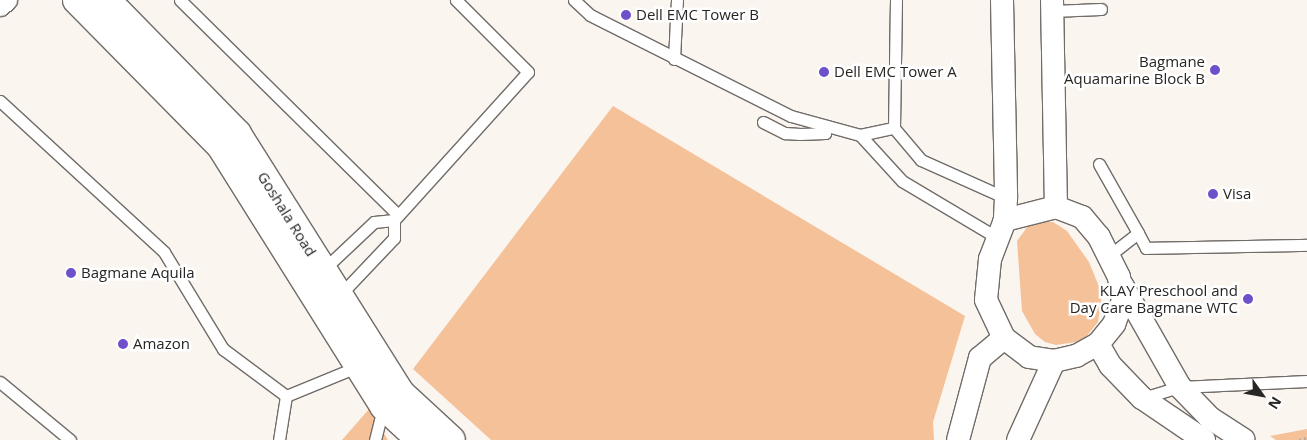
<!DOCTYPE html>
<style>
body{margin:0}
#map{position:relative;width:1307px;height:440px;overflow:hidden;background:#fbf5f0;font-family:"Open Sans",sans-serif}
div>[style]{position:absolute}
.green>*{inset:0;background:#f5c199}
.path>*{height:3px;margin-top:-1.5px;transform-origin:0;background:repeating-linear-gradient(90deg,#b2ada9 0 2.5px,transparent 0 5px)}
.roads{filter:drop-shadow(1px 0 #716c68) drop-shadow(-1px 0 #716c68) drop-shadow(0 1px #716c68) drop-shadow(0 -1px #716c68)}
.service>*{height:11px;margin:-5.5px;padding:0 5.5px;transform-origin:5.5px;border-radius:5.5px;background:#fff}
.minor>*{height:22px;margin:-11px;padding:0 11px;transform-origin:11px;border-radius:11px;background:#fff}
.tertiary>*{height:28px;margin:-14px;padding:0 14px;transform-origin:14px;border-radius:14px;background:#fff}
.dots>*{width:14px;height:14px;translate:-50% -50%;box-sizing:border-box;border:2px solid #fff;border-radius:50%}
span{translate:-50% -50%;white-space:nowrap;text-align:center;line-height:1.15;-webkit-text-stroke:5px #fff;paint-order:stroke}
.poi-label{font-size:15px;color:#282624}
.left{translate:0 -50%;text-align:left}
.right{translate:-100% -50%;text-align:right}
.street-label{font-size:15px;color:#282624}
.north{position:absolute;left:1237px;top:370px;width:50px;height:50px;-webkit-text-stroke:4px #fff;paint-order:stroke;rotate:122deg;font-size:14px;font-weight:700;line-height:20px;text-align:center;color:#282624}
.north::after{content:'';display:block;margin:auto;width:18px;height:22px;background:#282624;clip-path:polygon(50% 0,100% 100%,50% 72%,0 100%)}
</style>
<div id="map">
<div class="green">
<i style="clip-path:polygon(613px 106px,965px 316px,933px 422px,934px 440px,491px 440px,413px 369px)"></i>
<i style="clip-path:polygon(1037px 222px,1053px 222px,1067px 231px,1089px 262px,1102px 294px,1098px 322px,1086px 337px,1076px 342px,1056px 345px,1045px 342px,1035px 334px,1022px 311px,1017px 241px,1028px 226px)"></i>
<i style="clip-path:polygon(369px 409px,388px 440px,342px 440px)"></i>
<i style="clip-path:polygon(1307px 429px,1307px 440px,1276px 440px,1270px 436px)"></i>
</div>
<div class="path">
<i style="left:1299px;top:440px;width:8px;rotate:-14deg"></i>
</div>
<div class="roads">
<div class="service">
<i style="left:180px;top:0;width:306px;rotate:44.6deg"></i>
<i style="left:574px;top:0;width:22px;rotate:43deg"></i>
<i style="left:590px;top:15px;width:225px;rotate:26.7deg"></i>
<i style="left:791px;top:116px;width:72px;rotate:15.4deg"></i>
<i style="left:860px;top:135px;width:35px;rotate:-12deg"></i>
<i style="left:896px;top:0;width:128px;rotate:90.9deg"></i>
<i style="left:894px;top:128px;width:42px;rotate:49.8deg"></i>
<i style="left:921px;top:160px;width:93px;rotate:24.1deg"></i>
<i style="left:1052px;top:11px;width:49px;rotate:-2.3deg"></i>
<i style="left:674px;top:59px;width:59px;rotate:-87.1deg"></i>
<i style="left:0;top:101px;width:223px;rotate:42.6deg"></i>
<i style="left:164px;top:252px;width:114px;rotate:58.7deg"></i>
<i style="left:223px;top:349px;width:79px;rotate:36.7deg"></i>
<i style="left:763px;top:122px;width:25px;rotate:27deg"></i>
<i style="left:785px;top:133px;width:15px;rotate:4deg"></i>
<i style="left:800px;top:134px;width:25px;rotate:-2deg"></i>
<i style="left:825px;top:133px;width:7px;rotate:-90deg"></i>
<i style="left:860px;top:135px;width:62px;rotate:47.6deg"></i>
<i style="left:902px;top:181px;width:109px;rotate:30.8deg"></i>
<i style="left:1099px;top:164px;width:79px;rotate:60.5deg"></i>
<i style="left:1138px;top:233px;width:36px;rotate:142deg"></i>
<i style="left:395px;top:219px;width:198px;rotate:-47.9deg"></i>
<i style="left:528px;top:72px;width:102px;rotate:-135deg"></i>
<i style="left:1138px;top:233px;width:17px;rotate:62deg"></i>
<i style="left:1146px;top:248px;width:161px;rotate:-1.1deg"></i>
<i style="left:323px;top:270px;width:70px;rotate:-43.3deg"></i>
<i style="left:374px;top:222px;width:20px;rotate:-6deg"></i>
<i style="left:394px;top:220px;width:18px;rotate:90deg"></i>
<i style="left:394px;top:238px;width:80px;rotate:133.5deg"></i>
<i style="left:0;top:382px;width:91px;rotate:39.6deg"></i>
<i style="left:1143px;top:398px;width:39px;rotate:-17deg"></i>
<i style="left:1180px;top:387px;width:127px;rotate:-2.7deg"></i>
<i style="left:279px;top:440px;width:45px;rotate:-81deg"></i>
<i style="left:286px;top:396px;width:79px;rotate:-22.3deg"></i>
<i style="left:375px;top:440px;width:33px;rotate:-76deg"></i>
</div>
<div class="minor">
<i style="left:1002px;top:0;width:198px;rotate:88.8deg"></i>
<i style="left:1006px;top:198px;width:22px;rotate:93deg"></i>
<i style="left:1005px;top:220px;width:42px;rotate:111deg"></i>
<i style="left:990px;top:259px;width:41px;rotate:95.6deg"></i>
<i style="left:986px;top:300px;width:42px;rotate:64.7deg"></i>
<i style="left:1004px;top:338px;width:31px;rotate:37deg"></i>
<i style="left:1029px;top:357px;width:25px;rotate:9deg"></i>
<i style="left:1054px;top:361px;width:23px;rotate:-13deg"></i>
<i style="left:1076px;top:356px;width:25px;rotate:-29deg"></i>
<i style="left:1098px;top:344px;width:26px;rotate:-51deg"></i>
<i style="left:1114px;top:324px;width:26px;rotate:-69deg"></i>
<i style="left:1123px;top:300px;width:23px;rotate:-100deg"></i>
<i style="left:1119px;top:277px;width:45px;rotate:-116.6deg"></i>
<i style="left:1099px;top:237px;width:26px;rotate:-130deg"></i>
<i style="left:1082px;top:217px;width:28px;rotate:-159deg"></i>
<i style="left:1056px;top:207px;width:53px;rotate:165.7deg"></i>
<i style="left:1052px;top:0;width:207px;rotate:88.9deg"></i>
<i style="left:0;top:5px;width:8px;rotate:-40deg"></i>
<i style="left:1122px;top:285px;width:117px;rotate:60.4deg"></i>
<i style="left:1180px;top:387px;width:43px;rotate:45.9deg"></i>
<i style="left:1210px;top:418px;width:40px;rotate:32.9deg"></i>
<i style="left:1098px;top:344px;width:24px;rotate:60deg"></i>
<i style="left:1110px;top:365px;width:46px;rotate:45.9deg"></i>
<i style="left:1142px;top:398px;width:75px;rotate:34.1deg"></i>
<i style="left:958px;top:440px;width:85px;rotate:-75deg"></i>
<i style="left:980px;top:358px;width:31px;rotate:-40deg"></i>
<i style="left:1018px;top:440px;width:87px;rotate:-65.5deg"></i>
</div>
<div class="tertiary">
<i style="left:77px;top:0;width:205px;rotate:45.4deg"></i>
<i style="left:221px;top:146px;width:307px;rotate:57.9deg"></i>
<i style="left:384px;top:406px;width:50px;rotate:42.6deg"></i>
<i style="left:106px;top:0;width:187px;rotate:45.6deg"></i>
<i style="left:237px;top:134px;width:306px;rotate:57.8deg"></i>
<i style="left:400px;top:393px;width:69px;rotate:42.7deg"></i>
</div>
</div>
<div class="dots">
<i style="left:626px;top:15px;background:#6e51ca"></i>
<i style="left:1215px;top:70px;background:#6e51ca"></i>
<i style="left:824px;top:72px;background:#6e51ca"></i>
<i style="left:1213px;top:194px;background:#6e51ca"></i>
<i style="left:71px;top:273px;background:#6e51ca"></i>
<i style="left:1248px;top:299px;background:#6e51ca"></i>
<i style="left:123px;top:344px;background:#6e51ca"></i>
</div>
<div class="poi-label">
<span class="left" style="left:636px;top:15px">Dell EMC Tower B</span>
<span class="right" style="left:1205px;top:70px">Bagmane<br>Aquamarine Block B</span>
<span class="left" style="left:834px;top:72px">Dell EMC Tower A</span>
<span class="left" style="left:1223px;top:194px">Visa</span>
<span class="left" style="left:81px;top:273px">Bagmane Aquila</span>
<span class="right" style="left:1238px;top:299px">KLAY Preschool and<br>Day Care Bagmane WTC</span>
<span class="left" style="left:133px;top:344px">Amazon</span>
</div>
<div class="street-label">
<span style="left:287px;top:214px;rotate:58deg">Goshala Road</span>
</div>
<div class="north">N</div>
</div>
